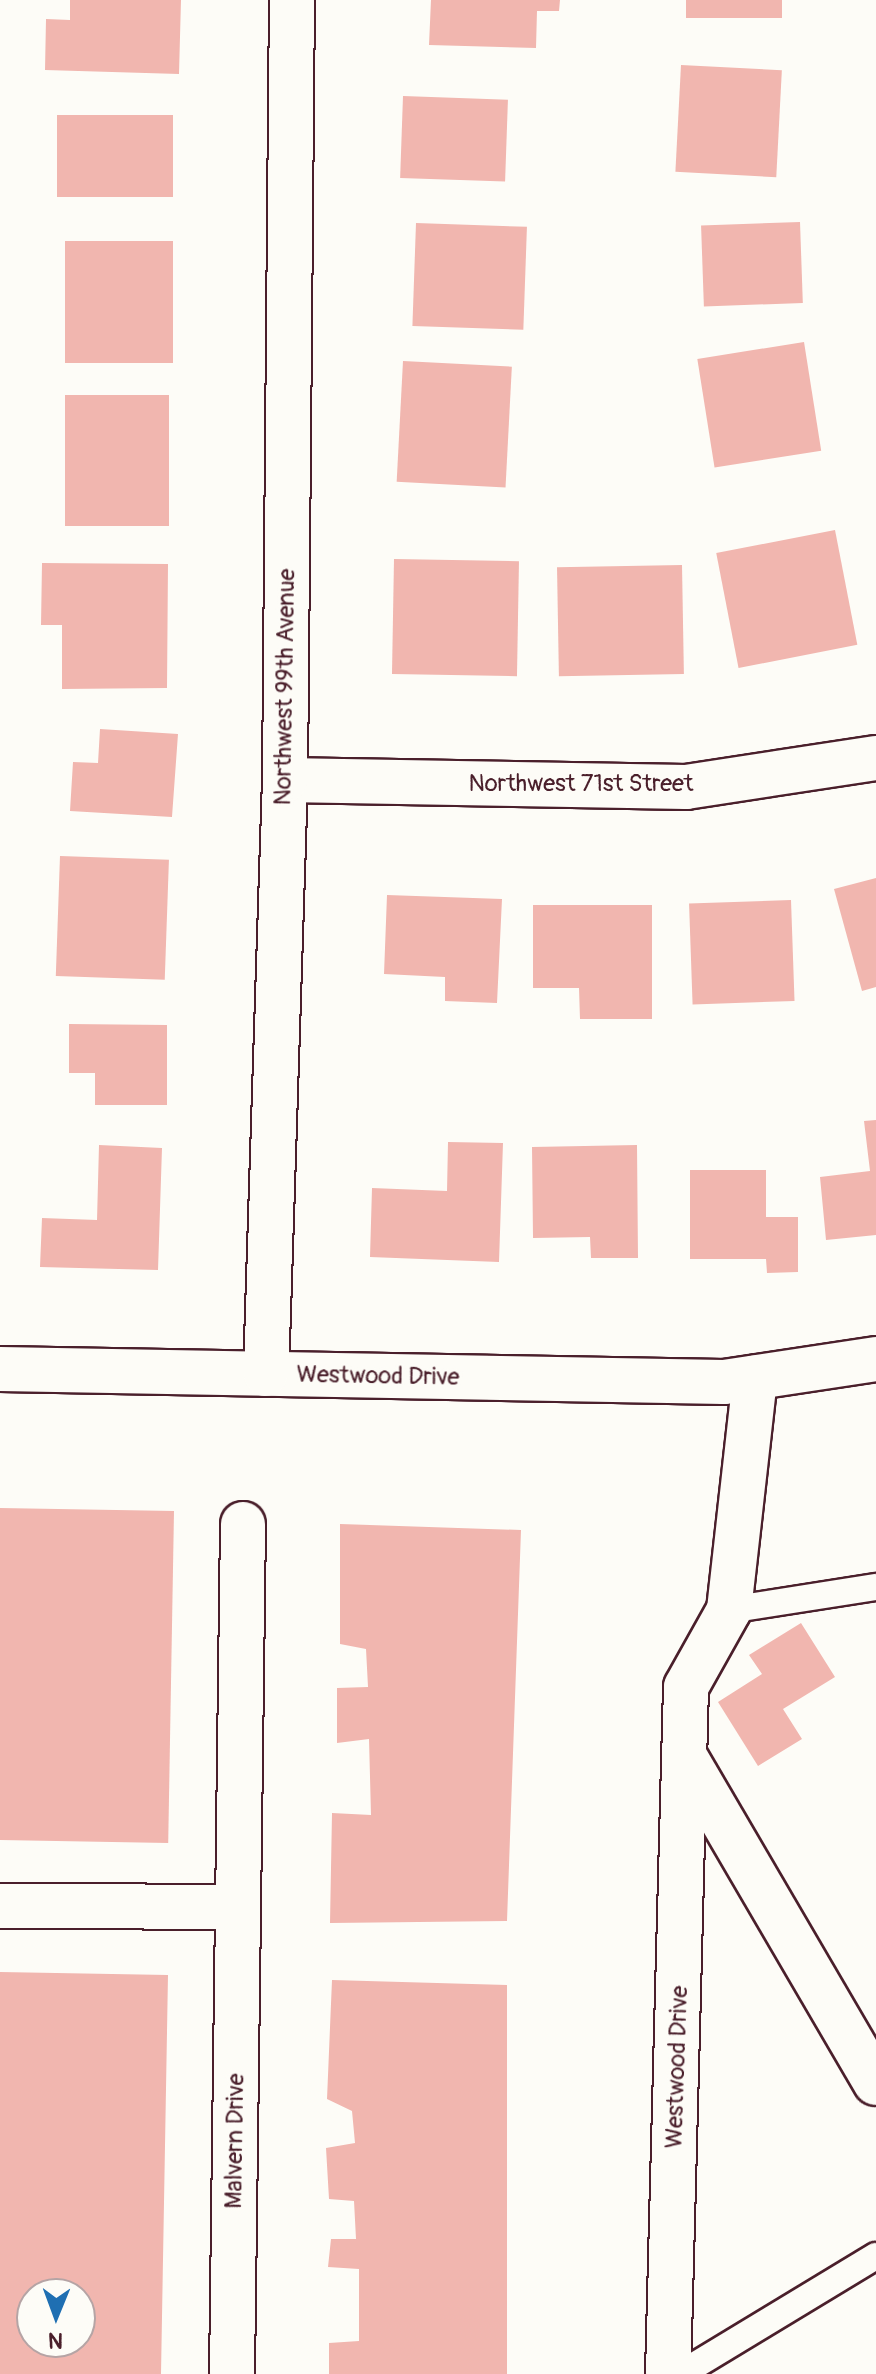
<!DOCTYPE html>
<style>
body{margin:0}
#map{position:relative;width:876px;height:2374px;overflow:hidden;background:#fdfcf7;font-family:Pangolin,sans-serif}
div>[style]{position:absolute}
.building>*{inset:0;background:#f1b6af;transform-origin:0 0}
.roads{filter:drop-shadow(2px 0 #4a1f2b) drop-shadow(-2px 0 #4a1f2b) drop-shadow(0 2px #4a1f2b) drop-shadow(0 -2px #4a1f2b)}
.service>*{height:26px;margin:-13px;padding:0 13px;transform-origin:13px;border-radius:13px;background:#fdfcf7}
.minor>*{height:44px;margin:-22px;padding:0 22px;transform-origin:22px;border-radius:22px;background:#fdfcf7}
span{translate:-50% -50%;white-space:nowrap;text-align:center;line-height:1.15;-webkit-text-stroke:6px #fdfcf7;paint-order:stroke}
.street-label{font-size:24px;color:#4a1f2b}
.north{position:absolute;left:16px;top:2278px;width:80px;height:80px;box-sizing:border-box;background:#fdfcf7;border:2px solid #b5a4a5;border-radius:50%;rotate:181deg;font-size:22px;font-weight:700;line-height:32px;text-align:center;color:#4a1f2b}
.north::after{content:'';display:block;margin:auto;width:28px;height:36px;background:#1f6fb2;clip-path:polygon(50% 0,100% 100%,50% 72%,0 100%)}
</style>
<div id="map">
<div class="building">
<i style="clip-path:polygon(70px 0,181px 0,179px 74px,45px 70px,46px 19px,70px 20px)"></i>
<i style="clip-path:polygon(431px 0,560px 0,559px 11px,537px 11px,536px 48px,429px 45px)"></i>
<i style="left:686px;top:0;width:96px;height:18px"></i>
<i style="left:681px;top:65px;width:101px;height:107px;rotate:3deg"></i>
<i style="left:403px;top:96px;width:105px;height:82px;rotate:2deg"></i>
<i style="left:173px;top:115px;width:82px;height:116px;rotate:90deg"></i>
<i style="left:800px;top:222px;width:81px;height:99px;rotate:88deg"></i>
<i style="left:416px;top:223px;width:111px;height:103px;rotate:2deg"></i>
<i style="left:173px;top:241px;width:122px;height:108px;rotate:90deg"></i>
<i style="left:804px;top:342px;width:110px;height:108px;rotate:81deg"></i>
<i style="left:403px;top:361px;width:109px;height:121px;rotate:3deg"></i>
<i style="left:169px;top:395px;width:131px;height:104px;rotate:90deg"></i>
<i style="left:835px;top:530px;width:117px;height:121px;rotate:79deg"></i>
<i style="left:394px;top:559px;width:125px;height:115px;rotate:1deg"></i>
<i style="clip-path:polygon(42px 563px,168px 564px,167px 688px,62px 689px,62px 625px,41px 625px)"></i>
<i style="left:682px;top:565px;width:109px;height:125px;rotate:89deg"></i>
<i style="clip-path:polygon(100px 729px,178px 734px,172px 817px,70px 811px,73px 762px,98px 763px)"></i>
<i style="left:60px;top:856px;width:109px;height:120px;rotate:2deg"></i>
<i style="clip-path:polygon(876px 878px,876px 987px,862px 991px,834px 889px)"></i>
<i style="clip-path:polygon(387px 895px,502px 899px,497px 1003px,445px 1001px,445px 977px,384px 974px)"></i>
<i style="left:791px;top:900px;width:101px;height:102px;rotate:88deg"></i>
<i style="clip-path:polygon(533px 905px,652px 905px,652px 1019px,580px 1019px,579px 988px,533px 988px)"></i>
<i style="clip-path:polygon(69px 1024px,167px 1025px,167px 1105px,95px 1105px,95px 1073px,69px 1073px)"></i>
<i style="clip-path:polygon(876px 1120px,876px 1235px,826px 1240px,820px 1177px,870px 1171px,864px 1121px)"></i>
<i style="clip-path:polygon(448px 1142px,503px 1143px,499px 1262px,370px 1257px,372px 1188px,447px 1191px)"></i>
<i style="clip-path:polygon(99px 1145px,162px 1148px,158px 1270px,40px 1267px,42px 1218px,97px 1220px)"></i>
<i style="clip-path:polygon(637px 1145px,638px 1258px,591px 1258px,590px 1237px,533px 1238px,532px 1147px)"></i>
<i style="clip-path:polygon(690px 1170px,766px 1170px,766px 1217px,798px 1217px,798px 1272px,767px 1273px,766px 1259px,690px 1259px)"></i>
<i style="left:174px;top:1511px;width:332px;height:174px;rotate:91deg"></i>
<i style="clip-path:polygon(340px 1524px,521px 1530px,507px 1921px,330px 1923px,332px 1813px,371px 1815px,369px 1739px,337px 1743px,337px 1688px,368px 1687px,366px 1649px,340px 1644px)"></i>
<i style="clip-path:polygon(801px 1623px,835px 1677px,783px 1709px,802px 1739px,758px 1766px,718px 1702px,762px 1674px,749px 1655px)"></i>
<i style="clip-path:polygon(evenodd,0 1972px,168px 1975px,161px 2374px,0 2374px,0 1972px,32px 2294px,80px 2294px,80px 2342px,32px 2342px,32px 2294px)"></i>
<i style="clip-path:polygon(332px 1980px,507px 1985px,507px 2374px,329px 2374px,329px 2343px,359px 2341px,359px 2269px,328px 2267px,331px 2239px,356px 2239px,354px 2201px,329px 2199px,326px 2148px,355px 2143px,352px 2111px,327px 2099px)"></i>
</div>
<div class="roads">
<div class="service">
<i style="left:729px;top:1610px;width:149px;rotate:-8.9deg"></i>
<i style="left:681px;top:2374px;width:228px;rotate:-31.2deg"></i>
</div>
<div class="minor">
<i style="left:285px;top:780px;width:401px;rotate:1deg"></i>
<i style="left:686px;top:787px;width:192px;rotate:-8.7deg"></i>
<i style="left:0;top:1369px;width:724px;rotate:1.03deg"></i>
<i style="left:724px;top:1382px;width:154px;rotate:-8.6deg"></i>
<i style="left:266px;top:1374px;width:594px;rotate:-88.17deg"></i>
<i style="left:285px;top:780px;width:780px;rotate:-89.49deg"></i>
<i style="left:687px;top:1760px;width:374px;rotate:59.7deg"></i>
<i style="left:0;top:1906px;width:238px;rotate:0.2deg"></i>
<i style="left:232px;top:2374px;width:850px;rotate:-89.26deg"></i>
<i style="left:668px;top:2374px;width:687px;rotate:-88.5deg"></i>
<i style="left:686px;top:1687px;width:88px;rotate:-60.8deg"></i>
<i style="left:729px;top:1610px;width:234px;rotate:-83.6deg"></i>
</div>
</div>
<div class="street-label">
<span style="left:285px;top:687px;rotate:-89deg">Northwest 99th Avenue</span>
<span style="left:581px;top:784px">Northwest 71st Street</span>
<span style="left:378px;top:1376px;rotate:1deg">Westwood Drive</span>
<span style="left:677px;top:2067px;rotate:-88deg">Westwood Drive</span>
<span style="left:235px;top:2141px;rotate:-89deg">Malvern Drive</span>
</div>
<div class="north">N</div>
</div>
